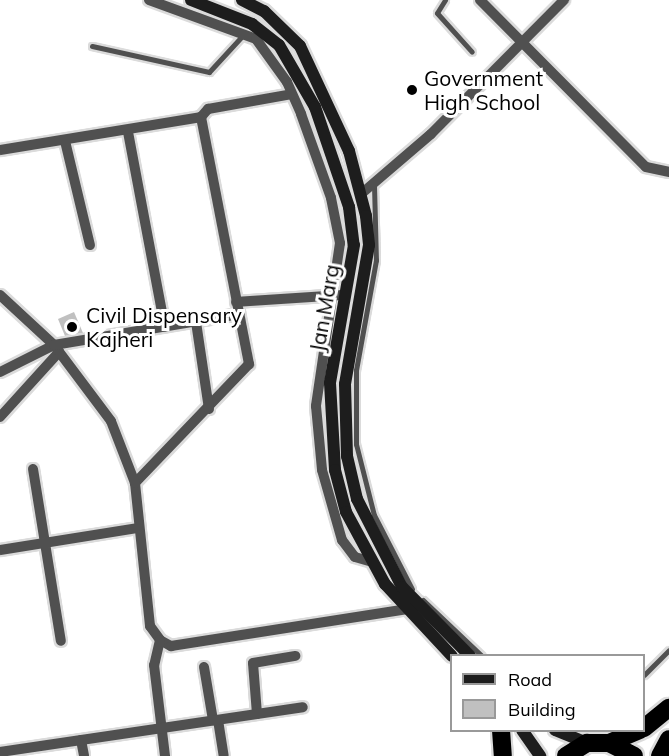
<!DOCTYPE html>
<style>
body{margin:0}
#map{position:relative;width:669px;height:756px;overflow:hidden;background:#fff;font-family:Mulish,sans-serif}
div>[style]{position:absolute}
.building>*{inset:0;background:#c0c0c0}
.roads{filter:drop-shadow(2px 0 #dbdbdb) drop-shadow(-2px 0 #dbdbdb) drop-shadow(0 2px #dbdbdb) drop-shadow(0 -2px #dbdbdb)}
.lane>*{height:5px;margin:-2.5px;padding:0 2.5px;transform-origin:2.5px;border-radius:2.5px;background:#505050}
.street>*{height:10px;margin:-5px;padding:0 5px;transform-origin:5px;border-radius:5px;background:#505050}
.secondary>*{height:12px;margin:-6px;padding:0 6px;transform-origin:6px;border-radius:6px;background:#1d1d1d}
.highway>*{height:18px;margin:-9px;padding:0 9px;transform-origin:9px;border-radius:9px;background:#000}
.dots>*{width:16px;height:16px;translate:-50% -50%;box-sizing:border-box;border:3px solid #fff;border-radius:50%}
span{translate:-50% -50%;white-space:nowrap;text-align:center;line-height:1.15;-webkit-text-stroke:6px #fff;paint-order:stroke}
.poi-label{font-size:21px;color:#000}
.left{translate:0 -50%;text-align:left}
.street-label{font-size:21px;color:#000}
.legend{position:absolute;left:450px;top:654px;width:195px;height:78px;box-sizing:border-box;background:#fff;border:2px solid #999;margin:0;padding:8px 10px;list-style:none;font-size:18px;color:#000}
.legend li{display:flex;align-items:center;gap:12px;height:30px}
.legend b{width:30px;border:2px solid #999}
</style>
<div id="map">
<div class="building">
<i style="clip-path:polygon(74px 312px,83px 333px,65px 336px,58px 319px)"></i>
</div>
<div class="roads">
<div class="lane">
<i style="left:445px;top:0;width:15px;rotate:122deg"></i>
<i style="left:437px;top:13px;width:52px;rotate:48.1deg"></i>
<i style="left:92px;top:46px;width:120px;rotate:12.5deg"></i>
<i style="left:209px;top:72px;width:50px;rotate:-47.4deg"></i>
<i style="left:374px;top:185px;width:75px;rotate:88.5deg"></i>
<i style="left:376px;top:260px;width:112px;rotate:100.3deg"></i>
<i style="left:356px;top:370px;width:74px;rotate:90deg"></i>
<i style="left:356px;top:444px;width:73px;rotate:75.8deg"></i>
<i style="left:374px;top:515px;width:83px;rotate:62.8deg"></i>
<i style="left:423px;top:600px;width:81px;rotate:43.5deg"></i>
<i style="left:644px;top:675px;width:35px;rotate:-45deg"></i>
</div>
<div class="street">
<i style="left:149px;top:0;width:114px;rotate:20deg"></i>
<i style="left:256px;top:39px;width:53px;rotate:54.2deg"></i>
<i style="left:287px;top:82px;width:35px;rotate:66deg"></i>
<i style="left:301px;top:114px;width:89px;rotate:70.3deg"></i>
<i style="left:331px;top:198px;width:46px;rotate:78.7deg"></i>
<i style="left:340px;top:243px;width:165px;rotate:98.4deg"></i>
<i style="left:316px;top:406px;width:64px;rotate:84.6deg"></i>
<i style="left:322px;top:470px;width:73px;rotate:74.1deg"></i>
<i style="left:342px;top:540px;width:21px;rotate:53deg"></i>
<i style="left:355px;top:557px;width:18px;rotate:16deg"></i>
<i style="left:480px;top:0;width:235px;rotate:45.2deg"></i>
<i style="left:646px;top:167px;width:24px;rotate:12deg"></i>
<i style="left:201px;top:117px;width:11px;rotate:-49deg"></i>
<i style="left:208px;top:109px;width:85px;rotate:-10.1deg"></i>
<i style="left:128px;top:132px;width:198px;rotate:79.3deg"></i>
<i style="left:65px;top:141px;width:107px;rotate:76.5deg"></i>
<i style="left:0;top:150px;width:204px;rotate:-9.3deg"></i>
<i style="left:201px;top:117px;width:252px;rotate:79deg"></i>
<i style="left:249px;top:364px;width:165px;rotate:133.8deg"></i>
<i style="left:135px;top:483px;width:144px;rotate:84deg"></i>
<i style="left:150px;top:626px;width:17px;rotate:54deg"></i>
<i style="left:160px;top:640px;width:13px;rotate:29deg"></i>
<i style="left:171px;top:646px;width:246px;rotate:-8.9deg"></i>
<i style="left:361px;top:194px;width:92px;rotate:-40.6deg"></i>
<i style="left:431px;top:134px;width:189px;rotate:-45.2deg"></i>
<i style="left:0;top:295px;width:74px;rotate:42.8deg"></i>
<i style="left:54px;top:345px;width:60px;rotate:153.4deg"></i>
<i style="left:236px;top:302px;width:105px;rotate:-3.8deg"></i>
<i style="left:196px;top:322px;width:88px;rotate:81.5deg"></i>
<i style="left:0;top:417px;width:88px;rotate:-47.8deg"></i>
<i style="left:33px;top:469px;width:174px;rotate:80.8deg"></i>
<i style="left:135px;top:483px;width:66px;rotate:-111.2deg"></i>
<i style="left:111px;top:421px;width:95px;rotate:-126.9deg"></i>
<i style="left:54px;top:345px;width:188px;rotate:-9.5deg"></i>
<i style="left:0;top:550px;width:140px;rotate:-9.1deg"></i>
<i style="left:160px;top:640px;width:26px;rotate:103deg"></i>
<i style="left:154px;top:665px;width:92px;rotate:83.1deg"></i>
<i style="left:204px;top:667px;width:54px;rotate:80.4deg"></i>
<i style="left:257px;top:714px;width:51px;rotate:-94.5deg"></i>
<i style="left:253px;top:663px;width:43px;rotate:-9.5deg"></i>
<i style="left:218px;top:720px;width:36px;rotate:81deg"></i>
<i style="left:81px;top:740px;width:16px;rotate:79deg"></i>
<i style="left:0;top:752px;width:306px;rotate:-8.4deg"></i>
</div>
<div class="secondary">
<i style="left:191px;top:0;width:66px;rotate:21.5deg"></i>
<i style="left:252px;top:24px;width:34px;rotate:38deg"></i>
<i style="left:279px;top:45px;width:72px;rotate:59.9deg"></i>
<i style="left:315px;top:107px;width:106px;rotate:71.2deg"></i>
<i style="left:349px;top:207px;width:38px;rotate:83deg"></i>
<i style="left:354px;top:245px;width:140px;rotate:99.9deg"></i>
<i style="left:330px;top:383px;width:87px;rotate:86.7deg"></i>
<i style="left:335px;top:470px;width:43px;rotate:75.3deg"></i>
<i style="left:346px;top:512px;width:82px;rotate:61.6deg"></i>
<i style="left:385px;top:584px;width:98px;rotate:47.1deg"></i>
<i style="left:242px;top:0;width:25px;rotate:27deg"></i>
<i style="left:264px;top:11px;width:50px;rotate:44.2deg"></i>
<i style="left:300px;top:46px;width:116px;rotate:65deg"></i>
<i style="left:349px;top:151px;width:67px;rotate:75.3deg"></i>
<i style="left:366px;top:216px;width:29px;rotate:84deg"></i>
<i style="left:369px;top:245px;width:141px;rotate:99.8deg"></i>
<i style="left:345px;top:384px;width:72px;rotate:88.4deg"></i>
<i style="left:347px;top:456px;width:44px;rotate:76.9deg"></i>
<i style="left:357px;top:499px;width:99px;rotate:62.9deg"></i>
<i style="left:402px;top:587px;width:97px;rotate:45.4deg"></i>
<i style="left:522px;top:730px;width:32px;rotate:55deg"></i>
<i style="left:555px;top:730px;width:35px;rotate:22deg"></i>
</div>
<div class="highway">
<i style="left:644px;top:728px;width:32px;rotate:-39deg"></i>
<i style="left:501px;top:730px;width:26px;rotate:86deg"></i>
<i style="left:609px;top:743px;width:34px;rotate:-23deg"></i>
<i style="left:566px;top:756px;width:25px;rotate:-32deg"></i>
<i style="left:587px;top:743px;width:22px"></i>
<i style="left:609px;top:743px;width:28px;rotate:27deg"></i>
<i style="left:660px;top:756px;width:19px;rotate:-62deg"></i>
</div>
</div>
<div class="dots">
<i style="left:412px;top:90px;background:#000"></i>
<i style="left:72px;top:327px;background:#000"></i>
</div>
<div class="poi-label">
<span class="left" style="left:424px;top:90px">Government<br>High School</span>
<span class="left" style="left:86px;top:327px">Civil Dispensary<br>Kajheri</span>
</div>
<div class="street-label">
<span style="left:324px;top:308px;rotate:-80deg">Jan Marg</span>
</div>
<ul class="legend">
<li><b style="height:8px;background:#1d1d1d"></b>Road</li>
<li><b style="height:16px;background:#c0c0c0"></b>Building</li>
</ul>
</div>
